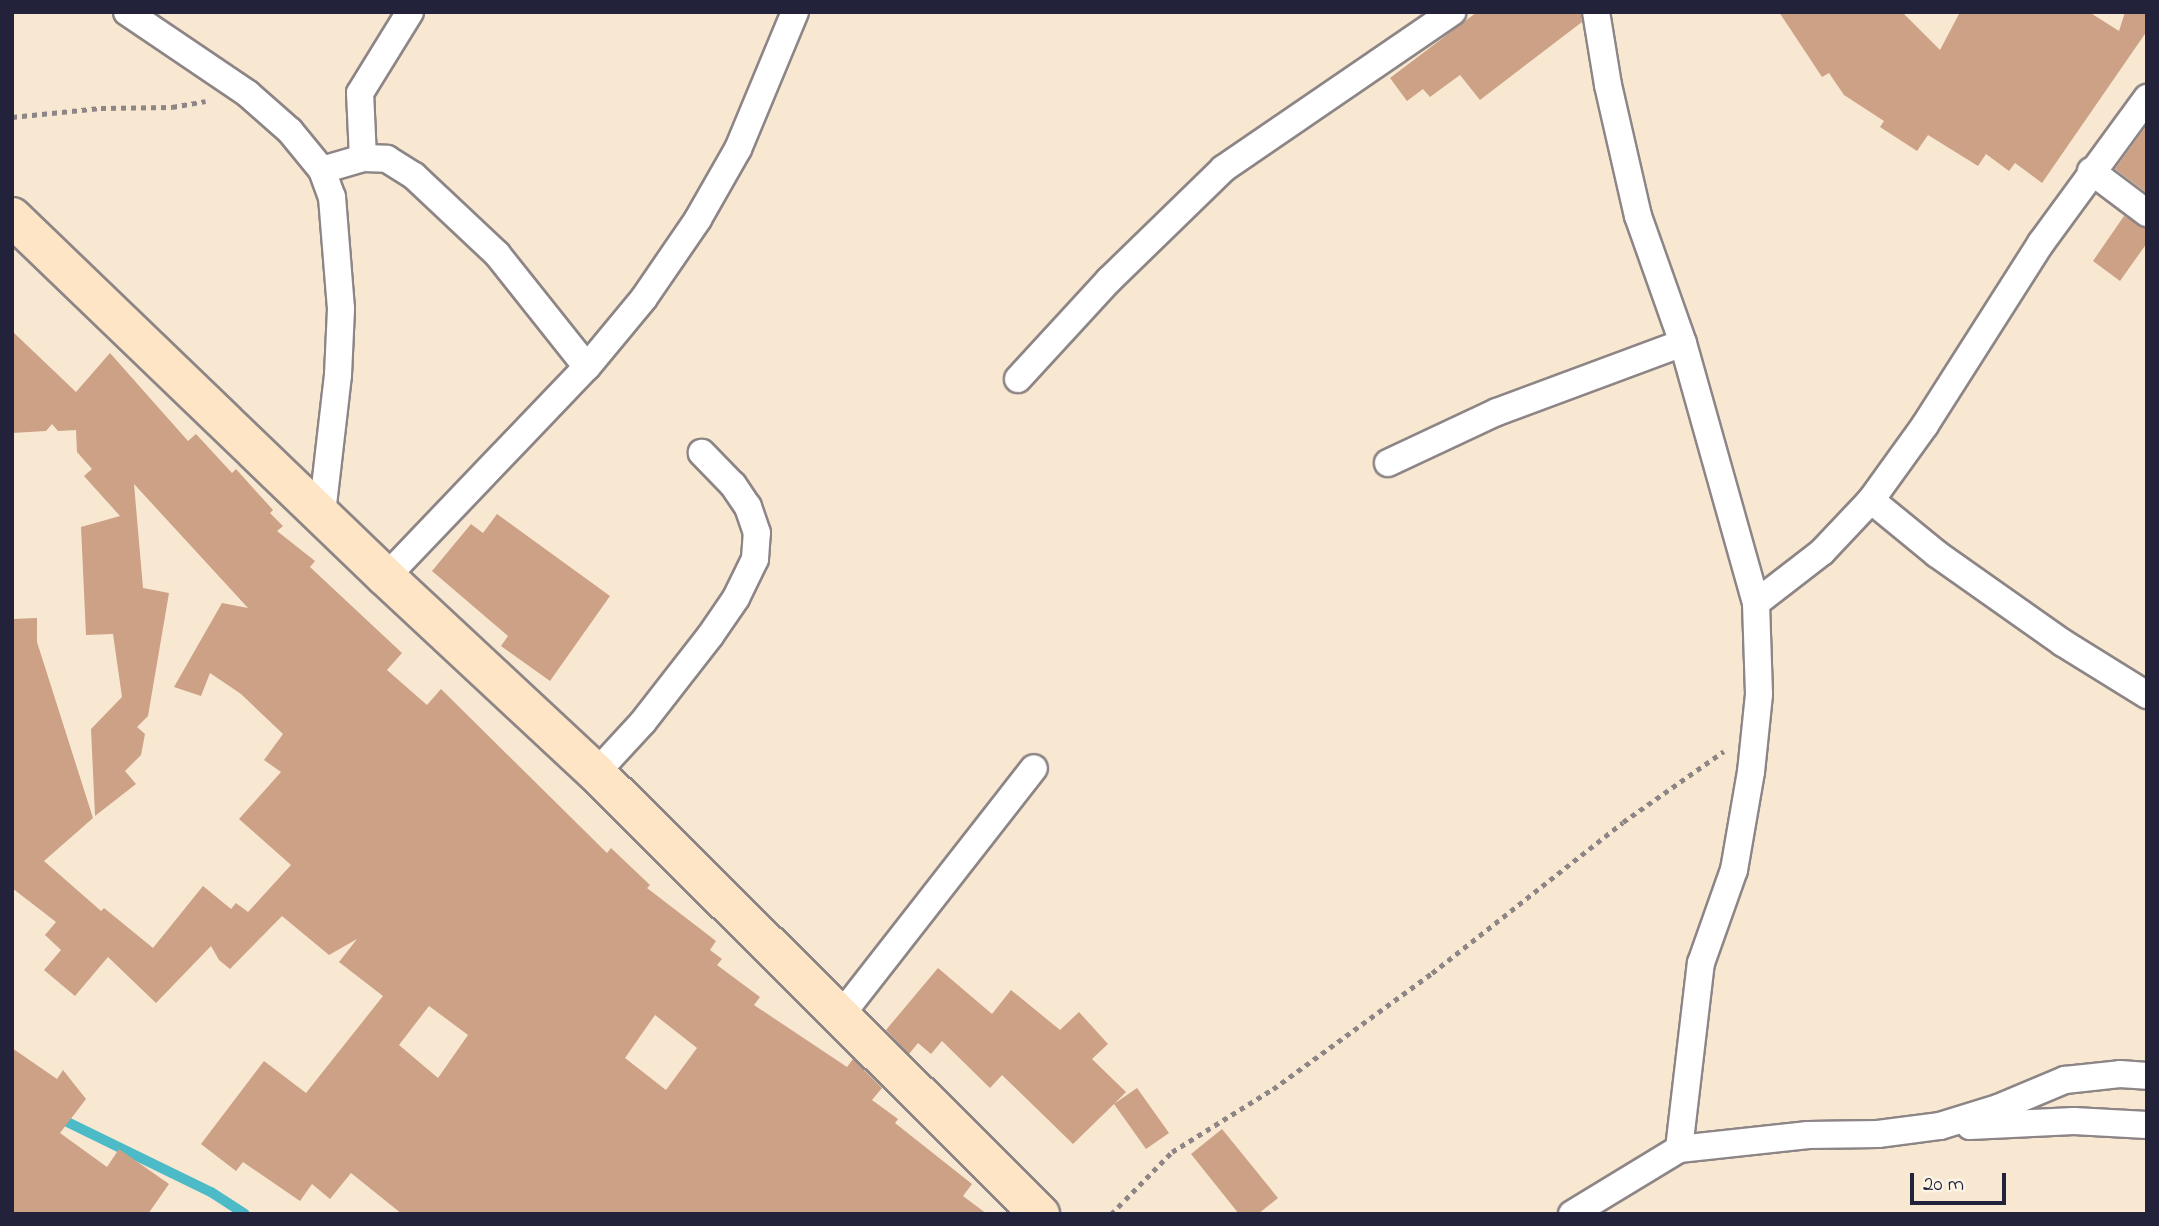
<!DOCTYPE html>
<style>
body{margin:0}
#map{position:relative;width:2159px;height:1226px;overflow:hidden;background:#f8e8d2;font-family:"Indie Flower",sans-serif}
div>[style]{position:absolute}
.stream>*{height:10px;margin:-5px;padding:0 5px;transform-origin:5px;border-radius:5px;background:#4dbac7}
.building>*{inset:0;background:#cca185}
.path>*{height:4.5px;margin-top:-2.25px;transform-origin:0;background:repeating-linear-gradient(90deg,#8d8586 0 5px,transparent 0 10px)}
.roads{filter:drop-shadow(2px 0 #8d8586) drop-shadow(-2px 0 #8d8586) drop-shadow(0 2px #8d8586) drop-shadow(0 -2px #8d8586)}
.street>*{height:26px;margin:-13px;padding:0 13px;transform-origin:13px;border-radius:13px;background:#fff}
.secondary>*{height:38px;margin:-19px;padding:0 19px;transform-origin:19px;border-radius:19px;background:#fde5c5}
span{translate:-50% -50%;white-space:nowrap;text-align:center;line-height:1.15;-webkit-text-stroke:5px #fcf5e5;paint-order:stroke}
.frame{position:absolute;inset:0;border:14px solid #22223b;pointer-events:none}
.scale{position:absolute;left:1910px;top:1173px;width:96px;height:32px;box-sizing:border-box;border:4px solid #22223b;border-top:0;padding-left:9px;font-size:21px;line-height:24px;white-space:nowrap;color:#22223b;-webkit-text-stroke:5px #fcf5e5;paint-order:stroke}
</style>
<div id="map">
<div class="stream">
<i style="left:57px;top:1117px;width:171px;rotate:26deg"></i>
<i style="left:211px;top:1192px;width:40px;rotate:32.9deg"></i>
</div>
<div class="building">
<i style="clip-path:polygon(1477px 12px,1581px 12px,1582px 22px,1480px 100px,1460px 75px,1430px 97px,1423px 89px,1407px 101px,1390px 78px)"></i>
<i style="clip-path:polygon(1779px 12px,1902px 12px,1940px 50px,1960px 12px,2089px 12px,2119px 31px,2125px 12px,2147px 12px,2147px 31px,2042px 183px,2015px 163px,2009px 171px,1986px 154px,1978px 166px,1928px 135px,1917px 151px,1880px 127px,1884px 121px,1844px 95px,1829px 73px,1822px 77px)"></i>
<i style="clip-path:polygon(2147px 125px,2147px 193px,2115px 169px)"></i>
<i style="clip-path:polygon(2124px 216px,2147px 228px,2147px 243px,2120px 281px,2093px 261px)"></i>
<i style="clip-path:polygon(evenodd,12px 331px,76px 392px,110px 353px,188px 441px,196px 434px,232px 473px,236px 469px,273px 510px,270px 513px,283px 526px,277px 531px,315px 561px,310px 567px,402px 653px,387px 670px,427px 705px,441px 689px,607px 853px,611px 848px,650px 885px,647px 888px,716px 941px,710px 950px,722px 959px,717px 965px,760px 997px,754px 1005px,847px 1067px,853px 1059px,882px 1088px,872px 1100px,898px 1119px,895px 1123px,972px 1184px,963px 1196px,987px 1214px,402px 1214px,351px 1173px,330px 1199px,312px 1184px,300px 1201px,243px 1162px,236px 1171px,201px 1144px,264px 1061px,306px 1093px,383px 996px,339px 962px,357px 939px,329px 955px,282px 916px,230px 969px,219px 960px,211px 946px,156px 1003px,108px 957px,75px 996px,44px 970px,61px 950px,45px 935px,56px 922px,12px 888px,12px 619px,37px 618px,37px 642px,93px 818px,44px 861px,101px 911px,104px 908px,153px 948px,203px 886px,231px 909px,236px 903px,248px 912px,291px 865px,239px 819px,281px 772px,264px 760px,283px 734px,241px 694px,210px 673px,201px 696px,174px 687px,222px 603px,248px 608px,134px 484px,143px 588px,169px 593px,148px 716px,137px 727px,145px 734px,141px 755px,125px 771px,136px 784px,95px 816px,91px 729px,122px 697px,113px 634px,86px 635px,81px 527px,120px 516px,84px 476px,92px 469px,77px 452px,76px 430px,58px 431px,52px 424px,46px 431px,12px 433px,12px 331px,429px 1006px,468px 1035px,438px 1078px,399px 1045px,429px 1006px,12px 331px,655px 1015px,697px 1048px,666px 1090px,625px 1058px,655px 1015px)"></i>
<i style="clip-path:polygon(497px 514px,610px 596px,550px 681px,501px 646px,508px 636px,432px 571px,471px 524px,483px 533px)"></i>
<i style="clip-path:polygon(938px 968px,992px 1014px,1011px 990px,1060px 1030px,1079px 1012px,1108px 1044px,1092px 1059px,1126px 1092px,1114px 1104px,1137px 1088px,1169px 1133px,1146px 1149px,1114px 1104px,1073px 1144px,1002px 1075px,990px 1088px,942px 1041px,931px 1054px,918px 1043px,909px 1054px,886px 1030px)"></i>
<i style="clip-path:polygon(12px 1048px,57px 1079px,63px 1070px,86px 1099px,60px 1133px,107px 1167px,119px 1149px,169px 1184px,148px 1214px,12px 1214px)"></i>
<i style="clip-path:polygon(1222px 1129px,1278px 1198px,1258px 1214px,1239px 1214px,1191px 1154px)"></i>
</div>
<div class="path">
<i style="left:12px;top:117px;width:89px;rotate:-5.8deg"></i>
<i style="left:101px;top:108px;width:71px;rotate:-0.8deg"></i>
<i style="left:172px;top:107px;width:34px;rotate:-10deg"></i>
<i style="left:1111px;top:1214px;width:87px;rotate:-45.5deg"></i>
<i style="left:1172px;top:1152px;width:119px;rotate:-32deg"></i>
<i style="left:1273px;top:1089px;width:197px;rotate:-36.1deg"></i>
<i style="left:1432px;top:973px;width:243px;rotate:-38.3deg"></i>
<i style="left:1623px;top:822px;width:123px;rotate:-35.1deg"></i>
</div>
<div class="roads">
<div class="street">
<i style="left:127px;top:12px;width:146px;rotate:34.1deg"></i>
<i style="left:248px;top:94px;width:56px;rotate:41.4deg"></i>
<i style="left:290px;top:131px;width:50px;rotate:50.6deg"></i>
<i style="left:322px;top:170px;width:29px;rotate:70deg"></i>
<i style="left:332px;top:197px;width:112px;rotate:85.4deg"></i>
<i style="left:341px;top:309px;width:66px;rotate:92.6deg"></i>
<i style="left:338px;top:375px;width:139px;rotate:96.6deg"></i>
<i style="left:363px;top:158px;width:65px;rotate:-92.6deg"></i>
<i style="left:360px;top:93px;width:95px;rotate:-58.3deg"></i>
<i style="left:322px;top:170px;width:43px;rotate:-16.3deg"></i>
<i style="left:363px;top:158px;width:24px;rotate:2deg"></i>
<i style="left:387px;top:159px;width:32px;rotate:32deg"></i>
<i style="left:414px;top:176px;width:114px;rotate:43.2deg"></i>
<i style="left:497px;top:254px;width:144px;rotate:51.5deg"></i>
<i style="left:2091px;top:171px;width:70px;rotate:36.9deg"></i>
<i style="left:1018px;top:379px;width:134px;rotate:-47.4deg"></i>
<i style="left:1109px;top:280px;width:159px;rotate:-44.2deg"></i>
<i style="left:1223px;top:169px;width:278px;rotate:-34.4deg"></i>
<i style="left:1388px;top:463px;width:120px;rotate:-25.1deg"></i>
<i style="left:1497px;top:412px;width:198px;rotate:-20.4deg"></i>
<i style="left:1871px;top:500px;width:85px;rotate:39.3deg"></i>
<i style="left:1937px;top:554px;width:154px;rotate:35.2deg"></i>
<i style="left:2063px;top:643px;width:99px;rotate:31.8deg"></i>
<i style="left:386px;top:577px;width:291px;rotate:-46.3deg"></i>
<i style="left:587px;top:367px;width:89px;rotate:-50.4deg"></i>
<i style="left:644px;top:298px;width:96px;rotate:-55.6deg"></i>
<i style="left:698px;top:219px;width:81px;rotate:-60.3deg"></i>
<i style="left:738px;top:149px;width:148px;rotate:-67.4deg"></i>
<i style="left:1756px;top:603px;width:83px;rotate:-37.7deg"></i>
<i style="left:1822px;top:552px;width:71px;rotate:-46.7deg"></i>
<i style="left:1871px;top:500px;width:92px;rotate:-54.2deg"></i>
<i style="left:1925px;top:425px;width:216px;rotate:-57.5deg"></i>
<i style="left:2041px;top:243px;width:180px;rotate:-53.8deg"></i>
<i style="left:596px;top:773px;width:69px;rotate:-47.3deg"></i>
<i style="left:643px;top:722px;width:109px;rotate:-52.1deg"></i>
<i style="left:710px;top:636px;width:46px;rotate:-55.6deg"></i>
<i style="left:736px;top:598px;width:43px;rotate:-64deg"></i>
<i style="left:755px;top:559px;width:26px;rotate:-86deg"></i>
<i style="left:757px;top:533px;width:28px;rotate:-109deg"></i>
<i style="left:748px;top:507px;width:27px;rotate:-124deg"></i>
<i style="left:733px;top:485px;width:45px;rotate:-134.1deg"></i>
<i style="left:841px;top:1015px;width:313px;rotate:-52deg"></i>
<i style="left:1970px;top:1126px;width:104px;rotate:-2.8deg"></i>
<i style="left:2074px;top:1121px;width:73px;rotate:3.1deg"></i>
<i style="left:1679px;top:1149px;width:130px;rotate:-6.2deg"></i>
<i style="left:1808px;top:1135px;width:70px;rotate:-0.8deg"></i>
<i style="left:1878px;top:1134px;width:63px;rotate:-7.4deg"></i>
<i style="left:1940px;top:1126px;width:61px;rotate:-17.2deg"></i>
<i style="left:1998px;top:1108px;width:73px;rotate:-22.7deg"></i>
<i style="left:2065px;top:1080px;width:55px;rotate:-6.2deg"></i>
<i style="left:2120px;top:1074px;width:27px;rotate:4deg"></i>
<i style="left:1572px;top:1214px;width:125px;rotate:-31.3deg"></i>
<i style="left:1679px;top:1149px;width:187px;rotate:-83.3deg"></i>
<i style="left:1701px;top:963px;width:99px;rotate:-70.5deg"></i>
<i style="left:1734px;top:870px;width:99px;rotate:-80.2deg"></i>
<i style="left:1751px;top:772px;width:78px;rotate:-84.1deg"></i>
<i style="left:1759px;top:694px;width:91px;rotate:-91.9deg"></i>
<i style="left:1756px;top:603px;width:270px;rotate:-105.7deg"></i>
<i style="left:1683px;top:343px;width:135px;rotate:-109.5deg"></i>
<i style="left:1638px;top:216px;width:134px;rotate:-102.9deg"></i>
<i style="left:1608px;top:85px;width:74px;rotate:-99.3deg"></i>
</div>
<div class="secondary">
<i style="left:12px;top:217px;width:519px;rotate:43.91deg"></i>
<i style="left:386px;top:577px;width:287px;rotate:43deg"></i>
<i style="left:596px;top:773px;width:626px;rotate:44.81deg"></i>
</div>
</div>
<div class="frame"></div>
<div class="scale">20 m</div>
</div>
